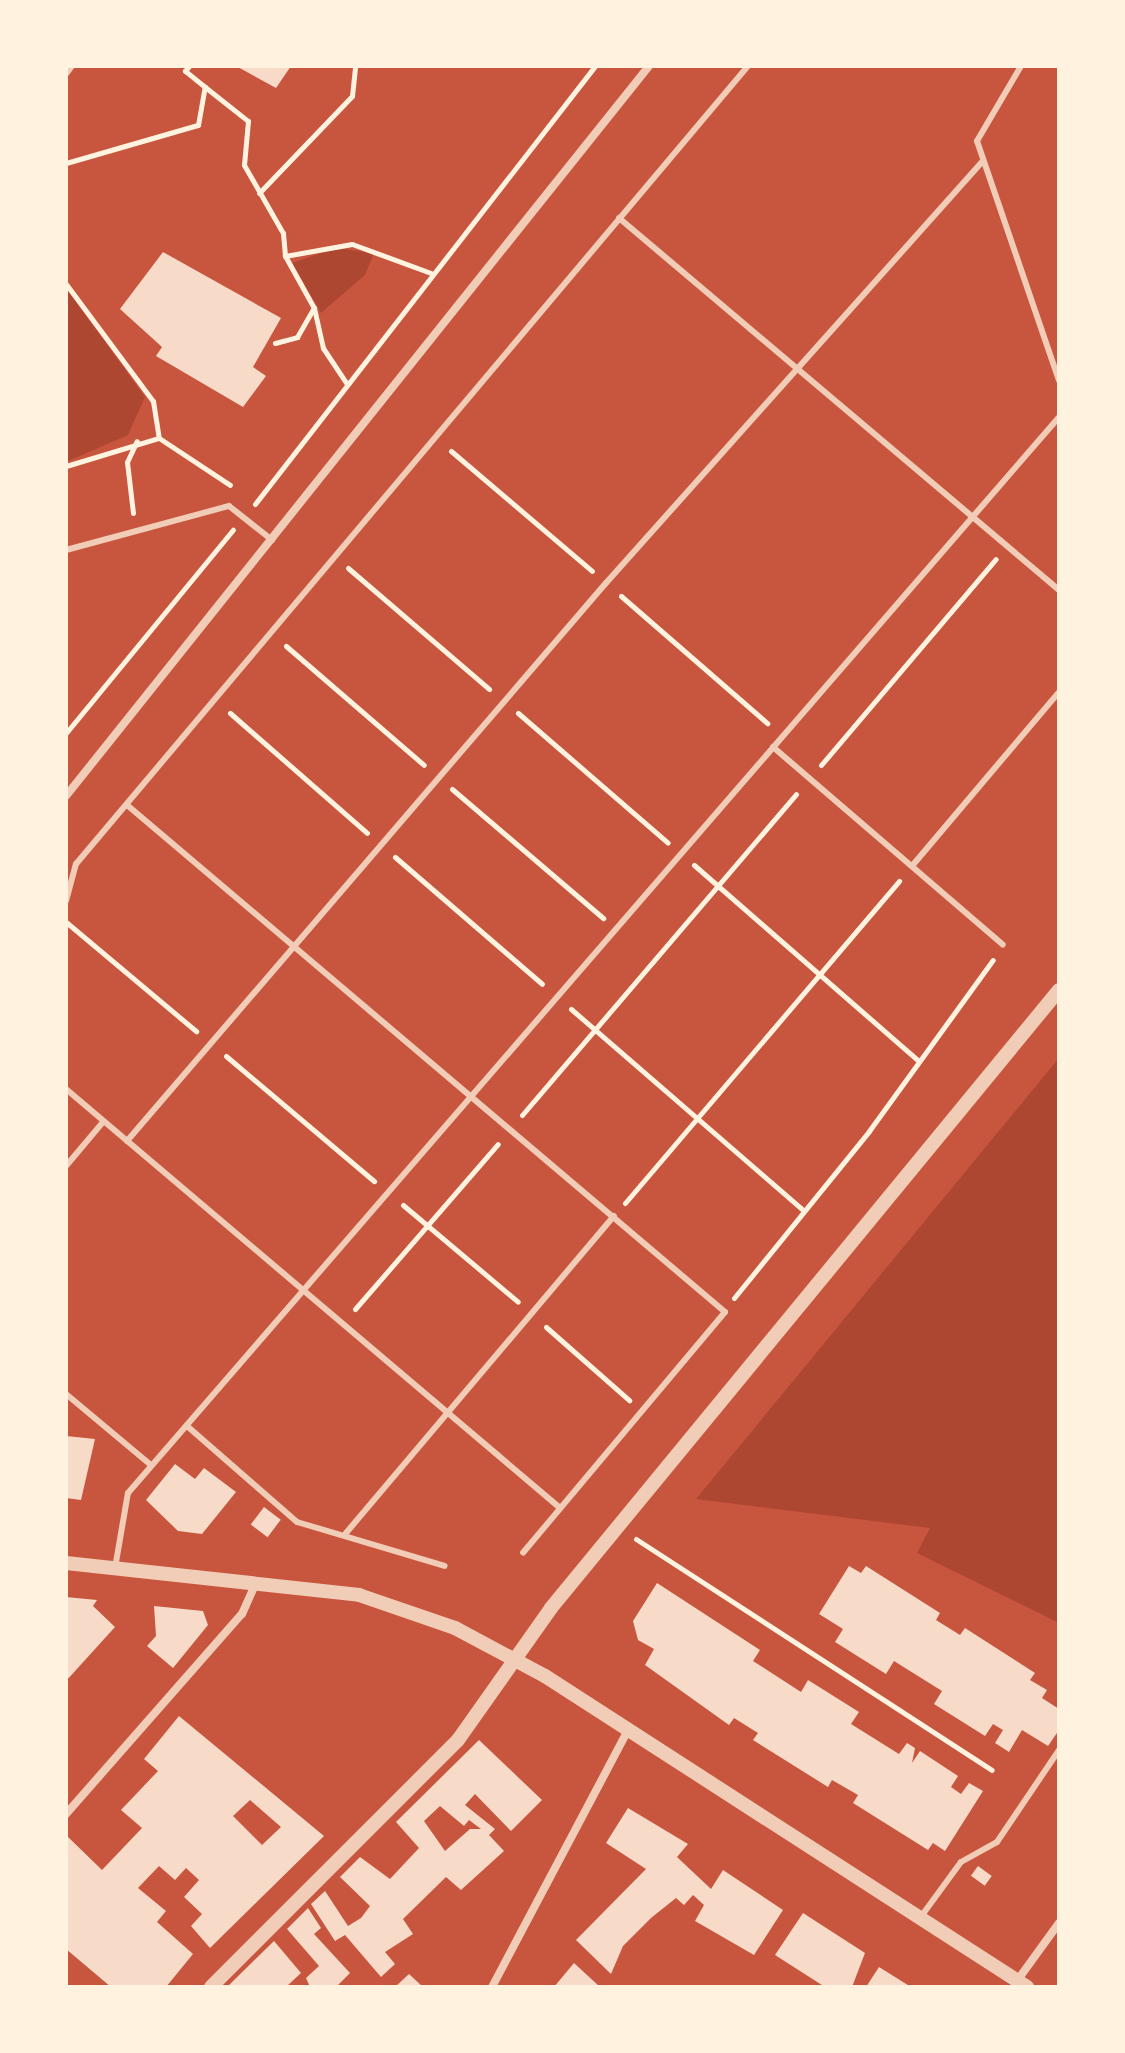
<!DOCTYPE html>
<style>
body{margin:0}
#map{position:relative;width:1125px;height:2053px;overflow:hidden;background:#c8553d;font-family:Helvetica,sans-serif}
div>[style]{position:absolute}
.green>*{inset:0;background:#ae4732}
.building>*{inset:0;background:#f7dbc8;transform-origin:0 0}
.path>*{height:5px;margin:-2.5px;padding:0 2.5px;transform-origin:2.5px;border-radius:2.5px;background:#fff3e0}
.service>*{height:6px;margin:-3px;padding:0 3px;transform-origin:3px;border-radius:3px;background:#f1ccb7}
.minor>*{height:8px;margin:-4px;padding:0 4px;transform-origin:4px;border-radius:4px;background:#f1ccb7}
.tertiary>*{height:14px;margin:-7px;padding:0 7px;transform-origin:7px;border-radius:7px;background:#f1ccb7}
span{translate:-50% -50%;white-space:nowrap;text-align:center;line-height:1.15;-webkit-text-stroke:6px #fff3e0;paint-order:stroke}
.frame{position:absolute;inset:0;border:68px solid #fff3e0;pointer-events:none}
</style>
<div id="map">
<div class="green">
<i style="clip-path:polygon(336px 248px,374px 253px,365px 275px,321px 313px,292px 263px)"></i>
<i style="clip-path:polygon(66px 288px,145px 397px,128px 435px,66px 462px)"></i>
<i style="clip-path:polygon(1059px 1058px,1059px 1623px,917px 1553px,930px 1528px,696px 1499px)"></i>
</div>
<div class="building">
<i style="clip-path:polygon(236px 66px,291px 66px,276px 88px)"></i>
<i style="clip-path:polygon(163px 252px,281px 318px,253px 367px,266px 376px,243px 407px,156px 356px,162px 347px,120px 309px)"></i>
<i style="clip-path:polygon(66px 1436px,95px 1439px,81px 1500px,66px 1498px)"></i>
<i style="clip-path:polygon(175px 1464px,195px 1479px,204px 1468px,236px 1492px,202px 1534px,178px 1531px,146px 1500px)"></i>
<i style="left:264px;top:1507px;width:21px;height:22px;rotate:37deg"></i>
<i style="clip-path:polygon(849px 1566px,861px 1573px,866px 1566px,940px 1613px,936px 1620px,960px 1635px,965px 1628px,1035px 1673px,1030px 1680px,1047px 1690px,1042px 1698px,1059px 1709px,1059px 1730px,1048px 1746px,1022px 1730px,1009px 1752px,995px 1743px,1003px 1730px,993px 1724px,985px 1736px,934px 1704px,942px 1691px,894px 1661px,886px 1674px,835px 1642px,843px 1629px,819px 1614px)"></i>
<i style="clip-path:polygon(657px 1583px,760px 1650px,753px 1661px,801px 1692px,808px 1680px,859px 1712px,851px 1724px,899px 1754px,907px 1743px,915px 1748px,912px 1763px,920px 1751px,958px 1776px,951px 1787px,961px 1794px,969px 1783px,983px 1791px,945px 1851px,933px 1843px,928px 1850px,853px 1803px,858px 1795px,832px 1780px,828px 1787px,753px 1740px,758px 1733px,734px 1718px,729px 1725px,645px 1665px,654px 1649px,638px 1640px,633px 1621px)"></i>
<i style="clip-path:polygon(66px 1597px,97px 1600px,93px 1606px,115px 1627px,66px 1681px)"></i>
<i style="clip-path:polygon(154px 1606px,203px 1611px,208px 1625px,173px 1668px,147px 1646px,156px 1636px)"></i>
<i style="clip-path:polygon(evenodd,179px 1716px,324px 1836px,210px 1948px,191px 1926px,202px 1914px,184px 1897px,199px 1880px,186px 1868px,175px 1880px,159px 1866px,138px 1888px,166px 1911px,157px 1922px,193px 1954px,166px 1987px,111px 1987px,66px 1949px,66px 1835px,102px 1870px,142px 1828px,121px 1810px,158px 1771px,144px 1759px,179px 1716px,250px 1800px,281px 1827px,262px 1845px,233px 1816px,250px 1800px)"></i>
<i style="clip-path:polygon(evenodd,479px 1740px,542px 1800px,511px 1831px,475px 1794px,465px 1805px,495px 1829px,489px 1835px,504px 1851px,461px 1890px,446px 1877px,403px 1919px,413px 1934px,385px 1952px,395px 1964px,381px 1977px,345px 1935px,335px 1941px,311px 1904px,325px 1891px,348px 1926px,361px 1918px,370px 1906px,340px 1877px,360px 1857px,390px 1879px,419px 1848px,396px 1822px,479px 1740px,440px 1806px,464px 1826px,469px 1820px,481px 1829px,470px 1829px,445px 1851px,424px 1821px,440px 1806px)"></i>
<i style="clip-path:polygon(628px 1808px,688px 1844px,677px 1857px,711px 1889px,723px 1870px,783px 1910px,754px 1955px,695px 1921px,704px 1905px,693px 1895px,684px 1905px,676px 1898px,651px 1918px,623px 1946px,611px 1974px,576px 1940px,646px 1869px,606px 1843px)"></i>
<i style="left:978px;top:1866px;width:17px;height:12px;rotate:36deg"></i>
<i style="clip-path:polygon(308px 1908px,321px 1928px,314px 1934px,350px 1973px,336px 1987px,310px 1987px,306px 1978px,319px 1966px,287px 1929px)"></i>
<i style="clip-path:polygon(803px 1913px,865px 1953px,852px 1987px,825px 1987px,775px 1955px)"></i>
<i style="clip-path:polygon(274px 1941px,301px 1973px,286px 1987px,227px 1987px)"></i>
<i style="clip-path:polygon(574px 1963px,600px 1987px,554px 1987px)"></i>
<i style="clip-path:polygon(879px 1967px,911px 1987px,866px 1987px)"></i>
<i style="clip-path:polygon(409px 1974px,423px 1987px,395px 1987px)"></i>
</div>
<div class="path">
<i style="left:205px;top:87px;width:55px;rotate:38.3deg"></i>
<i style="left:248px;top:121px;width:44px;rotate:95.2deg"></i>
<i style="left:244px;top:165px;width:78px;rotate:60.2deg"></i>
<i style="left:283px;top:233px;width:23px;rotate:85deg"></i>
<i style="left:66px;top:163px;width:137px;rotate:-16.1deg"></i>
<i style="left:198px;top:125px;width:39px;rotate:-80deg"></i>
<i style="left:205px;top:87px;width:26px;rotate:-141deg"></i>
<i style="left:185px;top:71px;width:6px;rotate:-51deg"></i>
<i style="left:259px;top:193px;width:134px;rotate:-46.2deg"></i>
<i style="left:352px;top:96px;width:30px;rotate:-84deg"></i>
<i style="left:66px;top:284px;width:146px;rotate:53.4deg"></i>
<i style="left:153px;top:401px;width:37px;rotate:81deg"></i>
<i style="left:314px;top:308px;width:41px;rotate:77.3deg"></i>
<i style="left:323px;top:348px;width:43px;rotate:56.3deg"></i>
<i style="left:275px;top:343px;width:23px;rotate:-15deg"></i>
<i style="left:297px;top:337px;width:34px;rotate:-60deg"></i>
<i style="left:314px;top:308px;width:60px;rotate:-119.1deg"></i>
<i style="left:285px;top:256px;width:68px;rotate:-10.2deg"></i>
<i style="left:352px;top:244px;width:84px;rotate:20.2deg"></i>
<i style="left:451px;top:451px;width:185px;rotate:40.4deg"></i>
<i style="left:66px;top:466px;width:97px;rotate:-16.8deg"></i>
<i style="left:159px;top:438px;width:85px;rotate:33.5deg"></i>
<i style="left:255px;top:504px;width:554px;rotate:-52.18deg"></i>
<i style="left:133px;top:513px;width:51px;rotate:-96.7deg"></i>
<i style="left:127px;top:462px;width:23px;rotate:-65deg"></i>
<i style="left:348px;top:568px;width:186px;rotate:40.6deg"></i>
<i style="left:621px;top:596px;width:194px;rotate:41deg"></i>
<i style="left:286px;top:646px;width:182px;rotate:40.8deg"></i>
<i style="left:230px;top:713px;width:182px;rotate:41.2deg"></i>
<i style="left:518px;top:713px;width:198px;rotate:40.9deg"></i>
<i style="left:66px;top:733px;width:263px;rotate:-50.6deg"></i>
<i style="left:821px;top:765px;width:270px;rotate:-49.7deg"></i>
<i style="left:452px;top:789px;width:199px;rotate:40.5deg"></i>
<i style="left:395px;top:857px;width:194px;rotate:40.8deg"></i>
<i style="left:694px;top:865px;width:298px;rotate:41.1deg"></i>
<i style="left:66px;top:922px;width:170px;rotate:40deg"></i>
<i style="left:571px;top:1009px;width:306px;rotate:40.9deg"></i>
<i style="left:226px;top:1056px;width:194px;rotate:40.2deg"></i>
<i style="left:522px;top:1115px;width:422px;rotate:-49.5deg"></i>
<i style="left:625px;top:1203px;width:423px;rotate:-49.6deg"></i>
<i style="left:403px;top:1205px;width:150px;rotate:40.1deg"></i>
<i style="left:734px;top:1298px;width:215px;rotate:-51deg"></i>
<i style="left:869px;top:1131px;width:211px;rotate:-54.1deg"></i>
<i style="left:355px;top:1309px;width:218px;rotate:-49.1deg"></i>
<i style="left:546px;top:1327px;width:111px;rotate:41.3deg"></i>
<i style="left:636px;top:1539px;width:424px;rotate:33deg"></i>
</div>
<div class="service">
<i style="left:1021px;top:66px;width:87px;rotate:120.4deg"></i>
<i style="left:977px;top:141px;width:253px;rotate:71.1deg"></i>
<i style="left:66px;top:74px;width:10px;rotate:-53deg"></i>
<i style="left:619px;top:218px;width:576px;rotate:40.21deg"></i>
<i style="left:66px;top:550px;width:169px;rotate:-15.1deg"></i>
<i style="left:229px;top:506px;width:55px;rotate:38.3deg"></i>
<i style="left:773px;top:747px;width:303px;rotate:40.7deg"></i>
<i style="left:127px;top:805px;width:784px;rotate:40.29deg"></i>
<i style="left:725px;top:1312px;width:314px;rotate:130deg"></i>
<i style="left:912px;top:866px;width:228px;rotate:-49.8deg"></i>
<i style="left:66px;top:901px;width:38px;rotate:-75deg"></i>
<i style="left:76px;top:864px;width:1043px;rotate:-49.9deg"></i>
<i style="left:66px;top:1089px;width:648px;rotate:40.3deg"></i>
<i style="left:127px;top:1141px;width:735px;rotate:-49.36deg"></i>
<i style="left:606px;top:583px;width:564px;rotate:-48.23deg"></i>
<i style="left:66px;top:1166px;width:57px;rotate:-49.9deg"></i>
<i style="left:66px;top:1394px;width:111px;rotate:39.9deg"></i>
<i style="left:187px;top:1426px;width:146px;rotate:41.1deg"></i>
<i style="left:297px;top:1522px;width:154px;rotate:16.6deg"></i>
<i style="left:346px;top:1533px;width:415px;rotate:-49.8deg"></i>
<i style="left:115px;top:1568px;width:76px;rotate:-80.2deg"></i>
<i style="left:128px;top:1493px;width:1423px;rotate:-49.13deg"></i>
<i style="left:920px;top:1918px;width:69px;rotate:-53.8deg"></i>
<i style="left:961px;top:1862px;width:41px;rotate:-29.1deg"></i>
<i style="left:997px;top:1842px;width:111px;rotate:-56deg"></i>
</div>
<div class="minor">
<i style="left:66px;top:796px;width:934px;rotate:-51.39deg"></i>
<i style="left:66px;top:1814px;width:266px;rotate:-48.7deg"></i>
<i style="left:242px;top:1614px;width:32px;rotate:-66deg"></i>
<i style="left:1017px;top:1981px;width:72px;rotate:-54.1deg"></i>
<i style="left:492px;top:1987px;width:286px;rotate:-62.1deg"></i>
</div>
<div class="tertiary">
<i style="left:66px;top:1563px;width:295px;rotate:6.2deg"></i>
<i style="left:359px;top:1595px;width:102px;rotate:19deg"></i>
<i style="left:455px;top:1628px;width:102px;rotate:28.1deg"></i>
<i style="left:545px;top:1676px;width:574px;rotate:32.83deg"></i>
<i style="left:211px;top:1987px;width:349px;rotate:-45deg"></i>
<i style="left:458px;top:1740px;width:161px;rotate:-54.8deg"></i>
<i style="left:551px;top:1608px;width:800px;rotate:-50.58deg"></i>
</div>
<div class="frame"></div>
</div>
